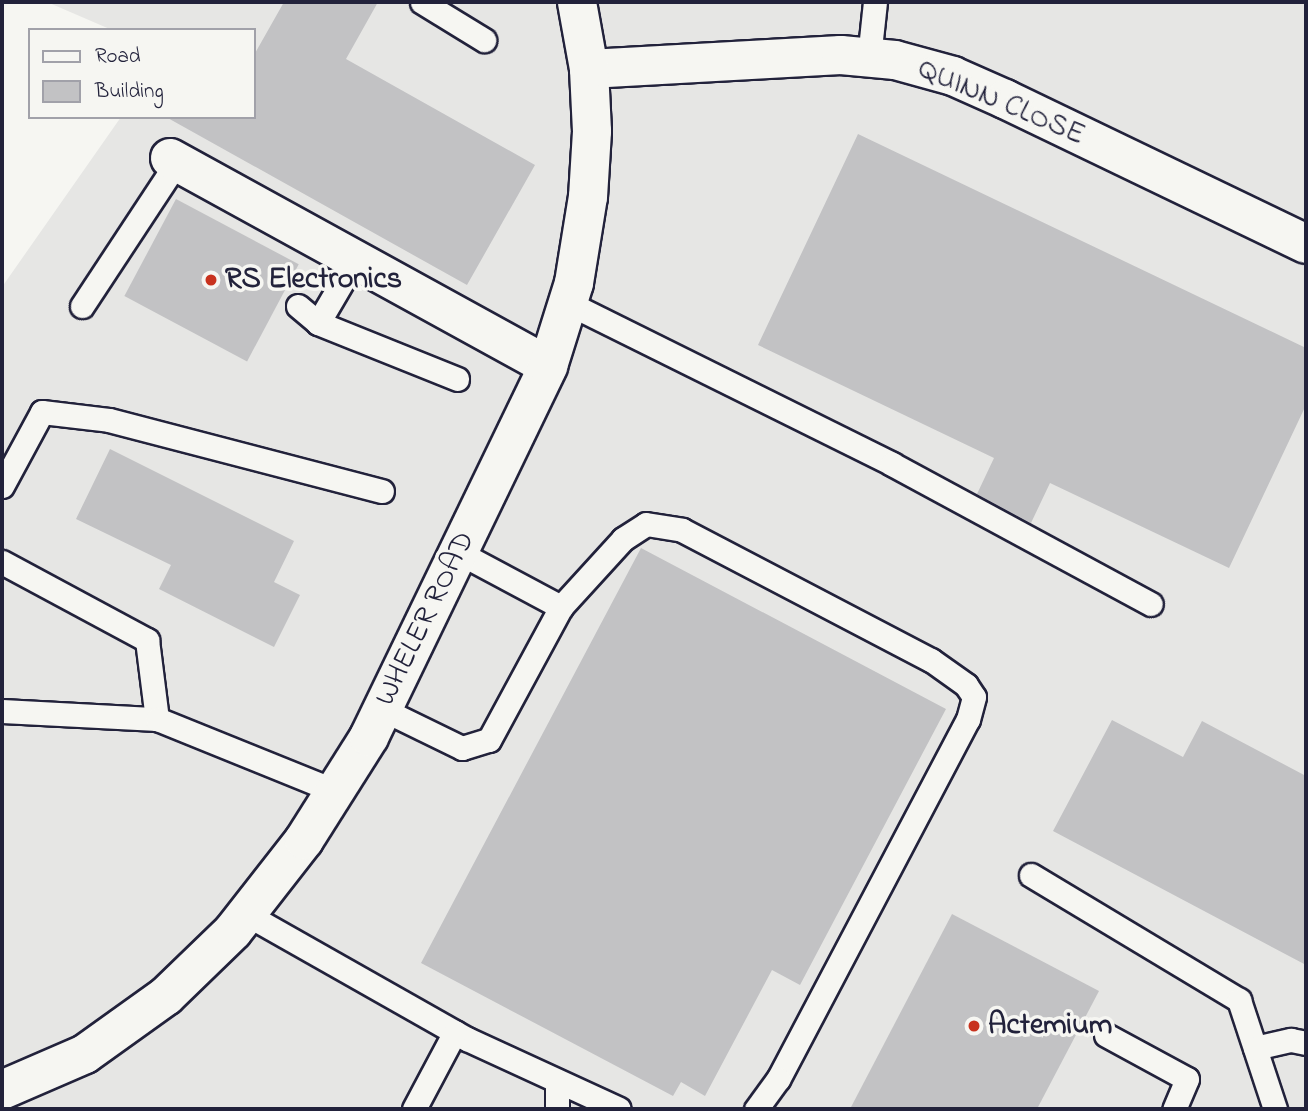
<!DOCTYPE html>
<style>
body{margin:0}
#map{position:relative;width:1308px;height:1111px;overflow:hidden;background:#f6f6f2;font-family:"Indie Flower",sans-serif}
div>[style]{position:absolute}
.built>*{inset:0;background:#e6e6e4}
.building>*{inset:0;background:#c2c2c4;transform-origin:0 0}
.roads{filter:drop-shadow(2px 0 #22223b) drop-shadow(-2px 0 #22223b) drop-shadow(0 2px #22223b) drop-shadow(0 -2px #22223b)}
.service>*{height:23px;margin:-11.5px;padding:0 11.5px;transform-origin:11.5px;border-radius:11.5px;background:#f6f6f2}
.minor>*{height:38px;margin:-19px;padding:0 19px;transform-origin:19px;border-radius:19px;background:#f6f6f2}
.dots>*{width:19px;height:19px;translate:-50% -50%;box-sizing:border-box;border:4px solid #f6f6f2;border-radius:50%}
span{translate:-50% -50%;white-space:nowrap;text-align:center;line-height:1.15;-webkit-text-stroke:7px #f6f6f2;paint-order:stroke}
.street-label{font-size:30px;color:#22223b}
.poi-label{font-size:30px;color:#22223b;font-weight:700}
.left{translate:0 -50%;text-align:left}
.frame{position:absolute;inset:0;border:4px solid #22223b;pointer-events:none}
.legend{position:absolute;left:28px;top:28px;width:228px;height:91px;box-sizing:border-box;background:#f6f6f2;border:2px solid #a1a1a9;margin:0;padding:9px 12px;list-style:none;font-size:21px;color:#22223b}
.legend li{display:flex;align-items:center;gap:14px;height:35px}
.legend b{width:35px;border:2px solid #a1a1a9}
</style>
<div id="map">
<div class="built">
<i style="clip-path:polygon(47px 2px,1306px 2px,1306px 1109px,2px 1109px,2px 287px,121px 117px,254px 117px,254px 30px,112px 30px)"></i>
</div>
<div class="building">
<i style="clip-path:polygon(284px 2px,378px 2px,346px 59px,535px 165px,467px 285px,166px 117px,254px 117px,254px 55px)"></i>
<i style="clip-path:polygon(858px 134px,1306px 348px,1306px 405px,1229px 568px,1050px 483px,1031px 523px,977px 494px,994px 458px,758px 345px)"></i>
<i style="left:176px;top:199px;width:139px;height:110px;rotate:28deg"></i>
<i style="clip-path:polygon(110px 449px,294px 541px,274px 582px,300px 595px,274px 647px,159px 589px,171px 565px,76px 519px)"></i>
<i style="clip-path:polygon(641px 548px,946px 709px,800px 985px,772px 970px,705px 1096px,681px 1082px,673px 1096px,421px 963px)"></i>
<i style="clip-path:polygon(1112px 720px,1183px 757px,1202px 721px,1306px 776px,1306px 965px,1053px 831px)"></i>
<i style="clip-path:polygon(952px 914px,1099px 991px,1037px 1109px,850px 1109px)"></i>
</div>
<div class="roads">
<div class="service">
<i style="left:422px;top:2px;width:73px;rotate:31.5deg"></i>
<i style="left:869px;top:58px;width:56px;rotate:-83.9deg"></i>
<i style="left:568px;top:303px;width:362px;rotate:26.4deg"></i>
<i style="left:892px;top:464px;width:294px;rotate:28.4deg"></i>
<i style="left:82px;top:306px;width:173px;rotate:-56.6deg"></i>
<i style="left:298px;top:306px;width:26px;rotate:40deg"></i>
<i style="left:318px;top:323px;width:150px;rotate:21.9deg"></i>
<i style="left:318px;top:323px;width:73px;rotate:-59.6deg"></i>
<i style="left:2px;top:486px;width:84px;rotate:-61.6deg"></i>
<i style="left:42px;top:412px;width:67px;rotate:6.8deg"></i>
<i style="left:109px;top:420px;width:282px;rotate:14.6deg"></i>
<i style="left:458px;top:552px;width:117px;rotate:28.1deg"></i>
<i style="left:2px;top:562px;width:165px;rotate:28.3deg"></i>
<i style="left:147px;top:640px;width:80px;rotate:82.8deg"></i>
<i style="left:382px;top:709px;width:89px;rotate:26deg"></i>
<i style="left:462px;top:748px;width:28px;rotate:-17deg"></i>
<i style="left:489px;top:740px;width:151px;rotate:-61.6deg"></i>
<i style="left:561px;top:607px;width:92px;rotate:-47.6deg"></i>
<i style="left:623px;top:539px;width:27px;rotate:-33deg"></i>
<i style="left:646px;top:524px;width:36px;rotate:9deg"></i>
<i style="left:682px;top:530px;width:281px;rotate:27.6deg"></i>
<i style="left:931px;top:660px;width:43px;rotate:35.5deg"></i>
<i style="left:966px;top:685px;width:14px;rotate:56deg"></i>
<i style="left:974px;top:697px;width:23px;rotate:105deg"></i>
<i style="left:968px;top:719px;width:407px;rotate:117.8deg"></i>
<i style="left:778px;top:1079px;width:37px;rotate:126deg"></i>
<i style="left:2px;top:711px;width:155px;rotate:3deg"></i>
<i style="left:157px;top:719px;width:192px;rotate:22deg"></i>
<i style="left:1031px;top:875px;width:243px;rotate:31deg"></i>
<i style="left:1239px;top:1000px;width:115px;rotate:71.7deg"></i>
<i style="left:246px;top:914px;width:254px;rotate:29.5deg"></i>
<i style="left:467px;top:1039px;width:167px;rotate:24.7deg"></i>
<i style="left:1106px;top:1035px;width:92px;rotate:28.5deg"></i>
<i style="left:1187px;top:1079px;width:33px;rotate:113deg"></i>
<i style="left:1255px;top:1048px;width:37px;rotate:-13deg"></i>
<i style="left:1291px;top:1040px;width:15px;rotate:11deg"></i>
<i style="left:414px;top:1109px;width:87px;rotate:-62deg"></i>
<i style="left:557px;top:1109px;width:28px;rotate:-90deg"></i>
</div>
<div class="minor">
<i style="left:589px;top:69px;width:252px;rotate:-3.2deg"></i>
<i style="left:841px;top:55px;width:54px;rotate:5.3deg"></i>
<i style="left:895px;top:60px;width:60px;rotate:15.4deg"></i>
<i style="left:953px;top:76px;width:57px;rotate:23.9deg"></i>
<i style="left:1005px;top:99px;width:334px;rotate:25.7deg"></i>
<i style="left:170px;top:158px;width:431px;rotate:28.8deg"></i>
<i style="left:2px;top:1090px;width:90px;rotate:-23.4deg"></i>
<i style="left:85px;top:1054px;width:100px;rotate:-35.6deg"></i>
<i style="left:166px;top:996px;width:93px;rotate:-44.1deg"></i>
<i style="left:233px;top:931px;width:115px;rotate:-52deg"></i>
<i style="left:304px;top:840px;width:122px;rotate:-57.7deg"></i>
<i style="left:369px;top:737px;width:412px;rotate:-64.2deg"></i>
<i style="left:548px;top:366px;width:87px;rotate:-72.6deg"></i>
<i style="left:574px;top:283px;width:87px;rotate:-80.8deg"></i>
<i style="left:588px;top:197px;width:66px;rotate:-86.5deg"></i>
<i style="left:592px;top:131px;width:62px;rotate:-92.8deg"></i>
<i style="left:589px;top:69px;width:68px;rotate:-100.2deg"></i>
</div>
</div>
<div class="dots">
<i style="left:211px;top:280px;background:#c8321e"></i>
<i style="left:974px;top:1026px;background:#c8321e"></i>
</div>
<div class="street-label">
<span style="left:1001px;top:103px;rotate:23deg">QUINN CLOSE</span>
<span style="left:426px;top:619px;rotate:-64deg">WHELER ROAD</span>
</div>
<div class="poi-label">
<span class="left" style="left:225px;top:280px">RS Electronics</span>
<span class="left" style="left:988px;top:1026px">Actemium</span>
</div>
<div class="frame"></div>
<ul class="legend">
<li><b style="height:9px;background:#f6f6f2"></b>Road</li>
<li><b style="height:19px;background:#c2c2c4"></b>Building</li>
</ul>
</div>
